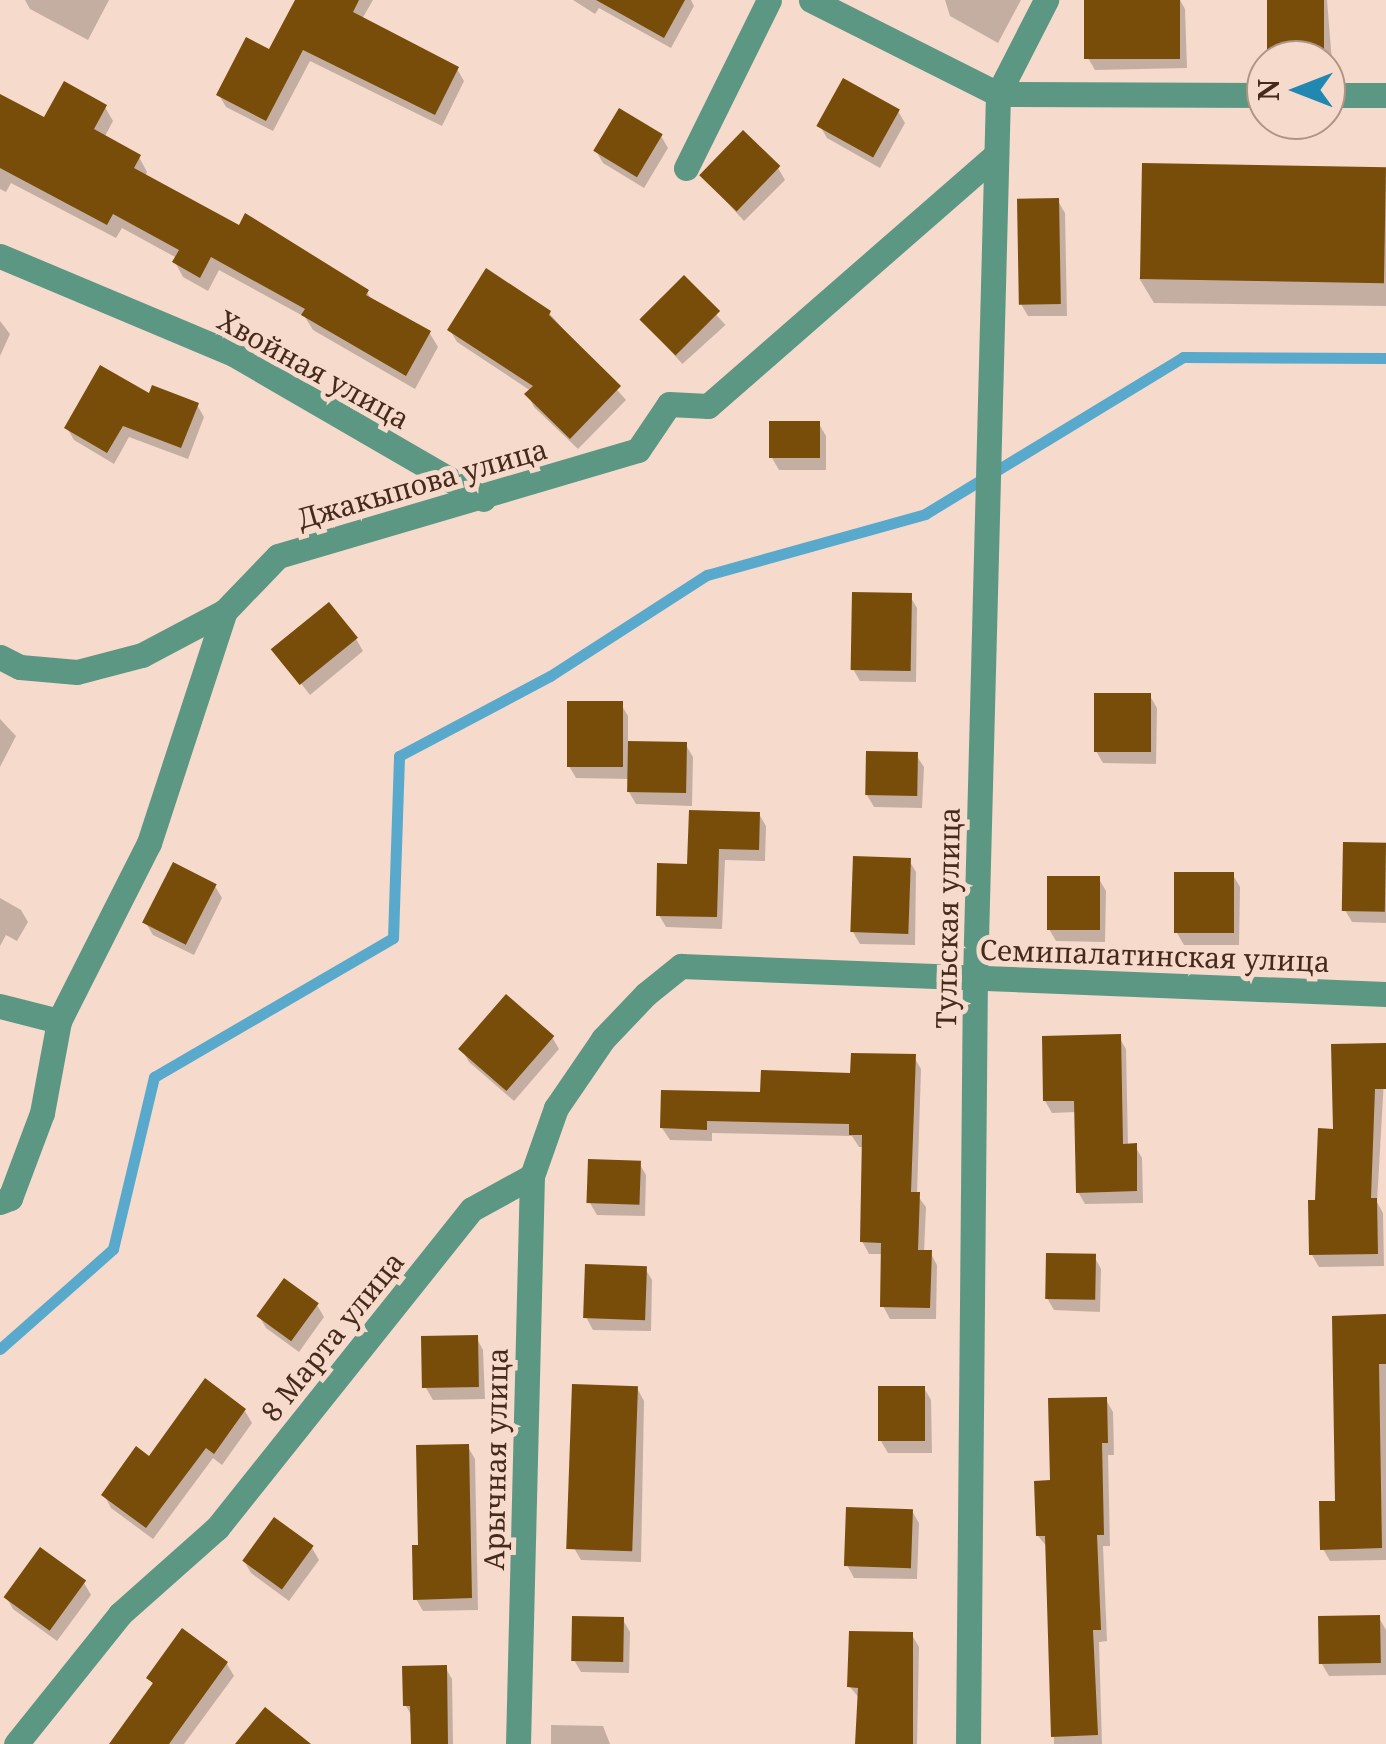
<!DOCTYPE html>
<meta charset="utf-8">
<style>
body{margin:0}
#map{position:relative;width:1386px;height:1744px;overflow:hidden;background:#f6dacb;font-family:"Noto Serif",serif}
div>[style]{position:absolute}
.shadow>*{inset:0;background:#0003;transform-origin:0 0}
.stream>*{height:11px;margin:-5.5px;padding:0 5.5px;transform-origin:5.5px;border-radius:5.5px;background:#59a9cd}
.building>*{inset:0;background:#784c09;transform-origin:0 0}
.minor>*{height:25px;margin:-12.5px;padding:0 12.5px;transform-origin:12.5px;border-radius:12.5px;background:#5c9783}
span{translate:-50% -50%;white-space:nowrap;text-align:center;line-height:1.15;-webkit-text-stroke:10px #f6dacb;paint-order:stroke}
.street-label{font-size:28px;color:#462b1c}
.north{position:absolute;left:1246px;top:40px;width:100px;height:100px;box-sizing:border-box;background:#f6dacb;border:2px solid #b09485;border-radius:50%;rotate:270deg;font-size:28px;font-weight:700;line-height:40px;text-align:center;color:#462b1c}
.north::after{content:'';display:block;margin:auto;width:35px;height:45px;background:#2188b1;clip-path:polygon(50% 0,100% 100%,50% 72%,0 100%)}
</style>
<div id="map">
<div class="shadow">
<i style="clip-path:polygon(25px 0,109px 0,88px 40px,30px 9px)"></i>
<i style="clip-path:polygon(296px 0,373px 0,362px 19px,457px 69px,464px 81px,442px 126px,310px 61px,273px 131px,226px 107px,219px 95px,270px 52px)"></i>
<i style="clip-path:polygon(573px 0,691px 0,694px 6px,671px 48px,599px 8px,595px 14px)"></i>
<i style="clip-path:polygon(945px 0,1021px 0,998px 43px,950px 16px)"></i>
<i style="clip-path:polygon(1087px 0,1180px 0,1185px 9px,1187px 68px,1095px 70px,1088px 58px)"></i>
<i style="clip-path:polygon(1270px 0,1327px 0,1332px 62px,1276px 60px,1271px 51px)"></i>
<i style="clip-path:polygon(0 96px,45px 120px,105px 107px,113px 121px,104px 138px,139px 157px,147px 172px,145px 177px,367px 292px,372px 301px,429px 332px,438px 347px,415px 389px,313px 330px,305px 317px,219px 270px,208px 291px,183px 277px,175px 262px,177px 258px,122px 228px,116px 238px,11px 183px,6px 192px,0 189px)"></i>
<i style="clip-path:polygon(898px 111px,905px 123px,880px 168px,827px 138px,820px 126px)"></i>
<i style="clip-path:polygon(661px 136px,668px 148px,644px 188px,603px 163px,596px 151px)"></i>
<i style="clip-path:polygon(778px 168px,785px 180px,744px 221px,703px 176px)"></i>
<i style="clip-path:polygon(1386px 170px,1386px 306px,1154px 303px,1139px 278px)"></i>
<i style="clip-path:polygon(1058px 201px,1065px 213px,1067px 316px,1028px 316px,1021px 304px)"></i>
<i style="left:684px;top:279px;width:62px;height:58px;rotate:48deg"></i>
<i style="clip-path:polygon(549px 313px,626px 400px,578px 449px,534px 407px,528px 395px,531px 391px,457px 342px,450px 330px)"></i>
<i style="clip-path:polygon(0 321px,10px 334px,0 356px)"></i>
<i style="clip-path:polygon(150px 396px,197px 405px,204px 417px,188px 459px,129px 437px,114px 464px,74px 440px,67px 428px)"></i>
<i style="clip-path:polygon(819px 424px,826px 436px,826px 470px,779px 470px,772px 458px)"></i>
<i style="clip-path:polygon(910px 596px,917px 608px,916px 682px,860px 681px,853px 669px)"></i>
<i style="clip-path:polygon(356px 639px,363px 651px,310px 695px,275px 650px)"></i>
<i style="clip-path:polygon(1150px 696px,1157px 708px,1156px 764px,1103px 763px,1096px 751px)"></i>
<i style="clip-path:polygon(621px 704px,628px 716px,628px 743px,686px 745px,693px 757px,692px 806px,636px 804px,629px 792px,629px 779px,576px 778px,569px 766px)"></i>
<i style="clip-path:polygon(0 719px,16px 736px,0 767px)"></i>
<i style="clip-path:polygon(916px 755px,924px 767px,922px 808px,874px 807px,867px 795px)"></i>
<i style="clip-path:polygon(759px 814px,766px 826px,765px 861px,725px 860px,722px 929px,666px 927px,659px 915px,690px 866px)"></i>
<i style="clip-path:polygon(1386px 845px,1386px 923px,1352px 922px,1345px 910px)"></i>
<i style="clip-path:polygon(909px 860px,916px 872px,915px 945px,860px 944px,853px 932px)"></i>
<i style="clip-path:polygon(1233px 875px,1240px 887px,1239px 945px,1184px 945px,1177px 933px)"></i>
<i style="clip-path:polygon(1099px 879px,1106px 891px,1105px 942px,1056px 941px,1049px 929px)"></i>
<i style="clip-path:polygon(215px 886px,222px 898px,194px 955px,153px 935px,146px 923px)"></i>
<i style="clip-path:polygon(0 898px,21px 910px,28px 922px,17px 941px,6px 935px,0 946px)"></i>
<i style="clip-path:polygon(552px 1037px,559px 1049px,514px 1101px,469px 1062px,462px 1050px)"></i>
<i style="clip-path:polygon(1119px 1037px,1126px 1049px,1128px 1146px,1135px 1146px,1142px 1158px,1143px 1203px,1085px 1204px,1078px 1192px,1076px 1112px,1052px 1113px,1045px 1101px)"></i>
<i style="clip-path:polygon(1386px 1045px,1377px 1202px,1383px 1213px,1384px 1266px,1319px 1267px,1312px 1255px,1317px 1202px,1335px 1132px)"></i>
<i style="clip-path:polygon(914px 1057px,921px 1069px,917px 1195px,926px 1207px,924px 1252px,930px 1252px,937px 1265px,936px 1319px,890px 1319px,883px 1306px,884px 1254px,869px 1254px,862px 1241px,864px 1147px,859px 1147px,852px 1136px,712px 1133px,712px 1141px,670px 1140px,662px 1128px,763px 1095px)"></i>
<i style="clip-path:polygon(639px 1163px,646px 1175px,645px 1216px,597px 1215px,590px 1203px)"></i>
<i style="clip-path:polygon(1094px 1256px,1101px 1269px,1100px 1312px,1054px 1310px,1047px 1298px)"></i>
<i style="clip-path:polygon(645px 1268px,652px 1280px,651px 1331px,593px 1330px,586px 1317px)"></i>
<i style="clip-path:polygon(317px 1305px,324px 1317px,299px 1352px,266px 1328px,259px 1316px)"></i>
<i style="clip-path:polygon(1386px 1317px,1386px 1560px,1330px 1561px,1323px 1549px)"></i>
<i style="clip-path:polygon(476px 1337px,483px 1350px,485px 1399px,433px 1400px,426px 1388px)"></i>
<i style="clip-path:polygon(637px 1388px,644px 1401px,641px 1562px,581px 1560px,574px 1548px)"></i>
<i style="clip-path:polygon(924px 1388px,931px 1400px,932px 1453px,888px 1453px,881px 1441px)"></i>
<i style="clip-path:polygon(1106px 1400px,1113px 1412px,1114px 1455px,1108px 1455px,1110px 1546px,1103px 1546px,1107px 1641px,1099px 1642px,1102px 1744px,1054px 1744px,1048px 1548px,1038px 1536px,1053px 1483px)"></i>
<i style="clip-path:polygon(245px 1411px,252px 1423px,222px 1465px,213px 1458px,153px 1539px,111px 1508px,104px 1495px,150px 1459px)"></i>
<i style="clip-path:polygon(468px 1447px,475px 1459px,478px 1610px,423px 1611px,416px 1599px,421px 1547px)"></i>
<i style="clip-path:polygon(912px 1511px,919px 1523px,917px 1579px,854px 1578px,847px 1565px)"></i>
<i style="clip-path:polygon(312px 1548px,319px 1560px,289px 1601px,251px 1573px,244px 1561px)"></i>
<i style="clip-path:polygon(84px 1583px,91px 1595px,57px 1641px,13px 1609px,6px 1597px)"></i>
<i style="clip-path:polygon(1379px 1618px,1386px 1630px,1386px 1675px,1329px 1676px,1322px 1664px)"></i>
<i style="clip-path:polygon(623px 1620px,630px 1632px,629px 1673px,581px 1672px,574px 1660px)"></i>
<i style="clip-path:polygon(912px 1635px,919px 1647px,917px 1744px,857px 1744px,860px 1699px,850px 1687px)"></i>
<i style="clip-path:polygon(227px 1664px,234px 1676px,184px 1744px,112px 1744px,154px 1686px,149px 1678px)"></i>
<i style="clip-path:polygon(445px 1667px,452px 1679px,453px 1744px,413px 1744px,413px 1718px,406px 1706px)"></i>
<i style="clip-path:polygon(551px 1725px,603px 1726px,610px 1744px,551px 1744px)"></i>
</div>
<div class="stream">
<i style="left:0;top:1349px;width:151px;rotate:-41.5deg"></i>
<i style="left:113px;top:1249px;width:177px;rotate:-76.6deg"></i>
<i style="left:154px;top:1077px;width:276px;rotate:-30.2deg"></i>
<i style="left:393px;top:938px;width:182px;rotate:-88.1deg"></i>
<i style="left:399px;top:756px;width:171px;rotate:-27.9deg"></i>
<i style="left:550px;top:676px;width:187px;rotate:-32.8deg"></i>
<i style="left:707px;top:575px;width:226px;rotate:-15.6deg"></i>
<i style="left:925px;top:514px;width:302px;rotate:-31.3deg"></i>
<i style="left:1183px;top:357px;width:203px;rotate:0.3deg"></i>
</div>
<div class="building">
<i style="clip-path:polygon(295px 0,359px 0,353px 12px,459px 67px,435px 115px,303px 50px,266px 121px,216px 95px,246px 37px,269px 49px)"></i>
<i style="clip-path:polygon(596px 0,685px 0,664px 38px)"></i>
<i style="left:1084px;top:0;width:96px;height:59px"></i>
<i style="left:1267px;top:0;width:57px;height:52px"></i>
<i style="left:843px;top:78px;width:65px;height:55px;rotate:29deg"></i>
<i style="clip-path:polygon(64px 81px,107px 105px,94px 129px,141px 155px,134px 168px,239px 225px,245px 213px,369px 290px,366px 295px,431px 331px,406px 376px,301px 315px,305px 309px,211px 257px,200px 278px,172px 262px,179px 250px,113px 214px,107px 225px,0 168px,0 94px,44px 117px)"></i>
<i style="left:619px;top:108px;width:51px;height:50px;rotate:31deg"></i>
<i style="left:743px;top:130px;width:52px;height:63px;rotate:44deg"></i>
<i style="left:1142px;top:163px;width:244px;height:116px;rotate:1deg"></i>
<i style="left:1059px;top:198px;width:106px;height:42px;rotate:89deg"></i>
<i style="clip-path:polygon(486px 268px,551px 311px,549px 315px,621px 386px,570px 439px,524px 394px,533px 386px,447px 330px)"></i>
<i style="left:684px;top:275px;width:51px;height:63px;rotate:45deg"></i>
<i style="clip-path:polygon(100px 365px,149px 393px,152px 385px,199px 403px,181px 448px,123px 426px,107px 453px,64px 428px)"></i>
<i style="left:769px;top:421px;width:51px;height:37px"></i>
<i style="left:852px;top:592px;width:60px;height:78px;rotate:1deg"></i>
<i style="left:329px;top:602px;width:46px;height:75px;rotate:51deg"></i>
<i style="left:1094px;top:693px;width:57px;height:59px"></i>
<i style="left:567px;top:701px;width:56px;height:66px"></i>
<i style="left:628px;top:741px;width:59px;height:51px;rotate:1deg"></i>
<i style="left:866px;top:751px;width:52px;height:44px;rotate:1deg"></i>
<i style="clip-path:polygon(689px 810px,760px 812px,759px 850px,719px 849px,717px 917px,656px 916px,657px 863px,687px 864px)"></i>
<i style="left:1343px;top:842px;width:43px;height:69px;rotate:1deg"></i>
<i style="left:853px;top:856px;width:58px;height:76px;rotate:2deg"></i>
<i style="left:173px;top:862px;width:49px;height:68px;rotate:27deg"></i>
<i style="left:1174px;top:872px;width:60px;height:61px"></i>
<i style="left:1047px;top:876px;width:53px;height:54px"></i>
<i style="left:506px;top:994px;width:64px;height:73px;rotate:41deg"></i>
<i style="clip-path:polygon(1121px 1034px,1123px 1144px,1137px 1143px,1137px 1191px,1076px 1193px,1074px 1101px,1043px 1101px,1042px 1036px)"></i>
<i style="clip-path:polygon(1386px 1043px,1386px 1089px,1375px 1089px,1371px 1198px,1377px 1198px,1378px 1254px,1309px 1255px,1308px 1200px,1315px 1200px,1318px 1128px,1333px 1129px,1331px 1044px)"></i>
<i style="clip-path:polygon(851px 1053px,916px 1054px,911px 1192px,920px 1192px,918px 1250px,932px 1250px,930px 1308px,880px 1307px,881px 1243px,860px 1242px,862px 1135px,849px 1135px,849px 1124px,707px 1121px,707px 1130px,660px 1128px,661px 1090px,760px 1092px,761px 1070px,850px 1073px)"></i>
<i style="left:588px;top:1159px;width:53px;height:44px;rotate:2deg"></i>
<i style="left:1046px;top:1253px;width:50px;height:46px;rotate:1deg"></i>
<i style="left:585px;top:1264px;width:62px;height:54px;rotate:2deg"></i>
<i style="left:284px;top:1278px;width:43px;height:47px;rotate:36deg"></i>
<i style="clip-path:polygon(1386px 1314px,1386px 1364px,1379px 1364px,1382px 1548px,1320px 1550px,1319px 1501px,1335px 1501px,1332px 1316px)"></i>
<i style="left:478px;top:1335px;width:52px;height:57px;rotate:89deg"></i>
<i style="clip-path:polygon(205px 1378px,246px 1409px,214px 1454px,206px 1448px,146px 1528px,101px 1495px,136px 1446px,149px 1456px)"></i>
<i style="left:572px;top:1384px;width:66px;height:165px;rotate:2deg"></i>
<i style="left:878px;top:1386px;width:47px;height:55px"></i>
<i style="clip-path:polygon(1107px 1397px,1108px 1443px,1102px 1443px,1104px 1535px,1097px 1535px,1101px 1630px,1093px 1630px,1098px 1735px,1051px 1737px,1045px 1536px,1036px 1536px,1034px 1481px,1050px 1480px,1048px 1398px)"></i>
<i style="clip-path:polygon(469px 1444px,472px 1598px,413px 1600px,412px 1545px,418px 1545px,416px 1445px)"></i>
<i style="left:846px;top:1507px;width:67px;height:59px;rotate:2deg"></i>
<i style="left:274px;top:1517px;width:49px;height:54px;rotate:36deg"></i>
<i style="left:40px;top:1547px;width:57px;height:62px;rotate:36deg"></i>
<i style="left:1380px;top:1615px;width:48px;height:62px;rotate:89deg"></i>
<i style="left:572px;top:1616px;width:52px;height:45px;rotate:1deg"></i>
<i style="clip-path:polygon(182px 1628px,228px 1662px,169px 1744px,109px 1744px,153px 1683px,146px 1678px)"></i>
<i style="clip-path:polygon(849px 1631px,913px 1632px,913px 1744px,855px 1744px,858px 1688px,847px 1687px)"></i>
<i style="clip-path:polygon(447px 1665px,448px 1744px,411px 1744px,410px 1706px,403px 1706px,402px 1666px)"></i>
<i style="clip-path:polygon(265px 1707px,311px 1744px,235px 1744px)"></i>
</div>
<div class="minor">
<i style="left:811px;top:0;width:209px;rotate:26.7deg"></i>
<i style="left:998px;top:94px;width:268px;rotate:0.2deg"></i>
<i style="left:1326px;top:95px;width:60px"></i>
<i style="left:686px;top:168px;width:187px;rotate:-63.7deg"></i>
<i style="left:0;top:256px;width:255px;rotate:22.8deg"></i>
<i style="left:235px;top:355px;width:287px;rotate:30.1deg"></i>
<i style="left:0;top:657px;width:22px;rotate:27deg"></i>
<i style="left:20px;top:667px;width:57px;rotate:5deg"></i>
<i style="left:77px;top:672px;width:67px;rotate:-14.7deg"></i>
<i style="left:142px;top:655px;width:94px;rotate:-27.9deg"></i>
<i style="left:0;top:1006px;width:61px;rotate:14.3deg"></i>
<i style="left:0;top:1202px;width:11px;rotate:-22deg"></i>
<i style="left:10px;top:1198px;width:91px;rotate:-69.4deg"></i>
<i style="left:42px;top:1113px;width:94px;rotate:-79.5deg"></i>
<i style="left:59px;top:1021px;width:199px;rotate:-63.2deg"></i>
<i style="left:149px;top:843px;width:244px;rotate:-71.9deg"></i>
<i style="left:225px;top:611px;width:76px;rotate:-46.1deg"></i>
<i style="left:278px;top:556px;width:375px;rotate:-16.4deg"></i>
<i style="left:638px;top:450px;width:55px;rotate:-56deg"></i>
<i style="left:669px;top:404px;width:39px;rotate:3deg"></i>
<i style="left:708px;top:406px;width:382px;rotate:-41.1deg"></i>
<i style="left:16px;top:1744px;width:166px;rotate:-51.3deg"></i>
<i style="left:120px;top:1614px;width:130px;rotate:-41.6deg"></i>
<i style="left:217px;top:1528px;width:408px;rotate:-51.4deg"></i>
<i style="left:472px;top:1209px;width:68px;rotate:-28.8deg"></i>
<i style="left:532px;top:1176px;width:72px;rotate:-70.6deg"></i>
<i style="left:556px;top:1108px;width:83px;rotate:-55.7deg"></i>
<i style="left:603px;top:1039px;width:62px;rotate:-46.3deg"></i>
<i style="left:646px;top:994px;width:45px;rotate:-38.7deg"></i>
<i style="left:681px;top:966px;width:706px;rotate:2.27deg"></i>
<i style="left:518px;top:1744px;width:568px;rotate:-88.59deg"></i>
<i style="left:968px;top:1744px;width:766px;rotate:-89.48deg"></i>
<i style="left:975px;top:978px;width:884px;rotate:-88.51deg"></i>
<i style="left:998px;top:94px;width:106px;rotate:-62.9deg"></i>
</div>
<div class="street-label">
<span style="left:314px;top:369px;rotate:29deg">Хвойная улица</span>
<span style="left:422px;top:483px;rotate:-16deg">Джакыпова улица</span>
<span style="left:947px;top:918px;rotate:-89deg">Тульская улица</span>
<span style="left:1155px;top:955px;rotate:2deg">Семипалатинская улица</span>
<span style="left:332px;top:1336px;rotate:-51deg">8 Марта улица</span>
<span style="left:495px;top:1459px;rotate:-89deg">Арычная улица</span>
</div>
<div class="north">N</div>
</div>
